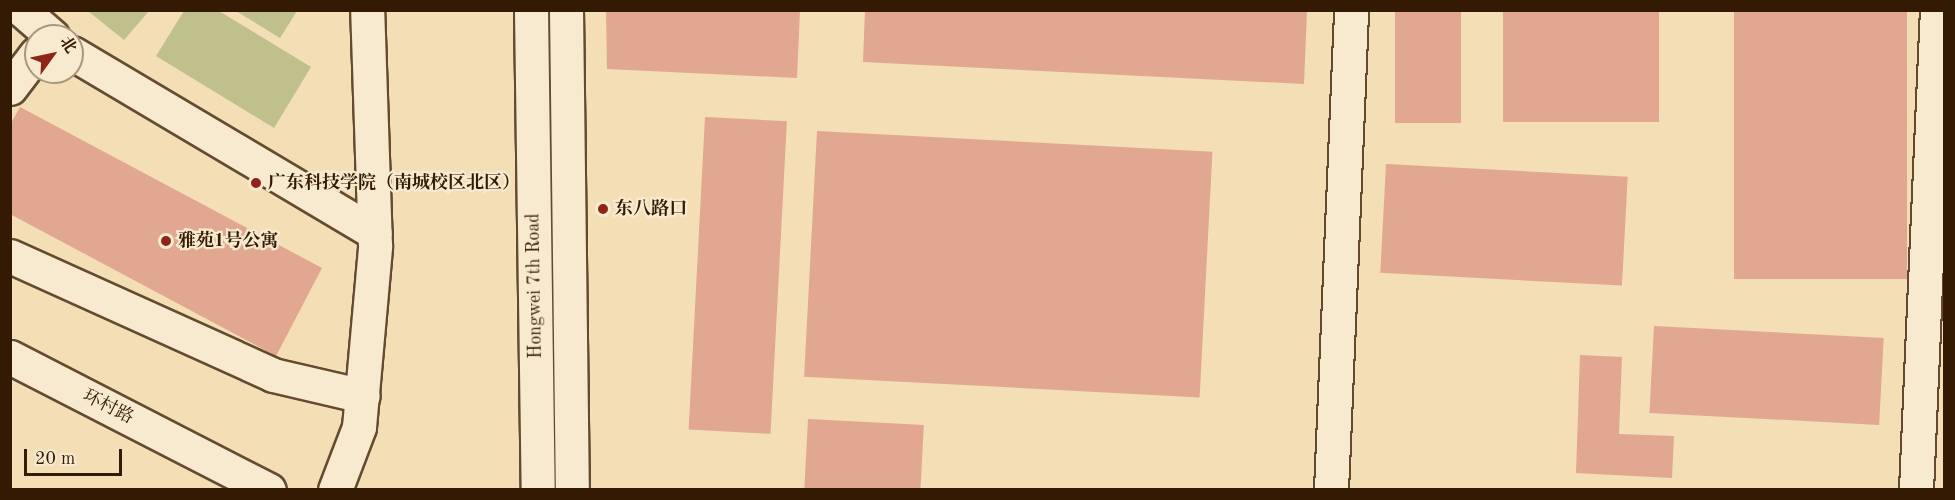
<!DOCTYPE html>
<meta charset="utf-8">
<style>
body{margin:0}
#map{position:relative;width:1955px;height:500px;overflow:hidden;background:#f3deb5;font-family:"Old Standard TT","Noto Serif SC",serif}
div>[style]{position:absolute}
.green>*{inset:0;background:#bfc08b}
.building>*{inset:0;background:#e1a790;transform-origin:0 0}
.roads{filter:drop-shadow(2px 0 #644b30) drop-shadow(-2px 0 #644b30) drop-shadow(0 2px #644b30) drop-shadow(0 -2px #644b30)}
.minor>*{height:33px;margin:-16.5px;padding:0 16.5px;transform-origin:16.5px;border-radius:16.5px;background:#f7eacf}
.dots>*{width:16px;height:16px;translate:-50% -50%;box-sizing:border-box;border:3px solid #f7eacf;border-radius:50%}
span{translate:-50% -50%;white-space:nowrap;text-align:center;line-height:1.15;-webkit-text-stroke:4.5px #f7eacf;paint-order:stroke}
.poi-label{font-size:18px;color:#341a03;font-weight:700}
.left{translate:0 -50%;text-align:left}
.street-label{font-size:18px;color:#341a03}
.frame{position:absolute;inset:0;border:12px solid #341a03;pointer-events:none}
.north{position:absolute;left:24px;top:24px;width:60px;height:60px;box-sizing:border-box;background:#f7eacf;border:2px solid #a9977d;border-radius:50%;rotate:57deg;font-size:16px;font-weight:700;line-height:24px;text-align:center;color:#341a03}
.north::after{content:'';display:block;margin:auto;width:21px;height:27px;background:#8f2418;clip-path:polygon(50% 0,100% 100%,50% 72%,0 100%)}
.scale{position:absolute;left:24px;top:449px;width:98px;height:27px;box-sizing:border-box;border:3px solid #341a03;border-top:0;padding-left:8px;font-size:18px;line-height:21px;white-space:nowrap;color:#341a03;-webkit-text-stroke:4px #f7eacf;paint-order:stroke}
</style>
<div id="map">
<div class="green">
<i style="clip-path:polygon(88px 11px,149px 11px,124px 40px)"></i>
<i style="clip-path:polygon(184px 11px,219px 11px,311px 67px,274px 128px,156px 56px)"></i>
<i style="clip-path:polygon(236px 11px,297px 11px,280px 38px)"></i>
</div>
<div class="building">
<i style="clip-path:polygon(606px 10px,800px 10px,797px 78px,607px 69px)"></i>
<i style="clip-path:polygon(865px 10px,1307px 10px,1304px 84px,863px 62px)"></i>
<i style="left:1395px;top:10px;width:66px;height:113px"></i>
<i style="left:1503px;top:10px;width:156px;height:112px"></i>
<i style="left:1734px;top:10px;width:173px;height:269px"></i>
<i style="clip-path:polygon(20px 107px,322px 268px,276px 356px,10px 214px,10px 125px)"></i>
<i style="left:705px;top:117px;width:82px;height:313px;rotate:3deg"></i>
<i style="left:817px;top:131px;width:396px;height:246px;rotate:3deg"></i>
<i style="left:1386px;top:164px;width:242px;height:109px;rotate:3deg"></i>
<i style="left:1654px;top:326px;width:230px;height:87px;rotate:3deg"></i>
<i style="clip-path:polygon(1580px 355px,1622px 357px,1619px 434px,1674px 436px,1672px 478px,1576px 473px)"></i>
<i style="left:808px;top:419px;width:116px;height:71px;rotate:3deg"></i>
</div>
<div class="roads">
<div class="minor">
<i style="left:22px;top:10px;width:40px;rotate:41deg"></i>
<i style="left:531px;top:10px;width:480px;rotate:89.2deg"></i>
<i style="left:566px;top:10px;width:480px;rotate:89.3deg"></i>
<i style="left:72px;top:53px;width:352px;rotate:30.7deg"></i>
<i style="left:10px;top:88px;width:43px;rotate:-52.6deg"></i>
<i style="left:10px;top:256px;width:289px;rotate:24.3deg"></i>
<i style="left:273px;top:375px;width:92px;rotate:13.1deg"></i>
<i style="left:10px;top:357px;width:291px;rotate:27.2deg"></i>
<i style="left:335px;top:490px;width:67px;rotate:-69.1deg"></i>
<i style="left:359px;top:427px;width:182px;rotate:-84.9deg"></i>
<i style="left:375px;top:246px;width:236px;rotate:-91.9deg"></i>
<i style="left:1331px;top:490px;width:480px;rotate:-87.6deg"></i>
<i style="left:1916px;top:490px;width:480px;rotate:-87.5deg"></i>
</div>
</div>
<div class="dots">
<i style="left:256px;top:183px;background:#8f2418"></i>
<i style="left:603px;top:209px;background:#8f2418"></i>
<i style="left:166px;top:241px;background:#8f2418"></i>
</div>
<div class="poi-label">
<span class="left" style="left:268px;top:183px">广东科技学院（南城校区北区）</span>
<span class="left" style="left:615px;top:209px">东八路口</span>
<span class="left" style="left:178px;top:241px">雅苑1号公寓</span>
</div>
<div class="street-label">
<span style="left:535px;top:286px;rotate:-91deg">Hongwei 7th Road</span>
<span style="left:108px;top:407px;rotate:27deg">环村路</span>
</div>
<div class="frame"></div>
<div class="north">北</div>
<div class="scale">20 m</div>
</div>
